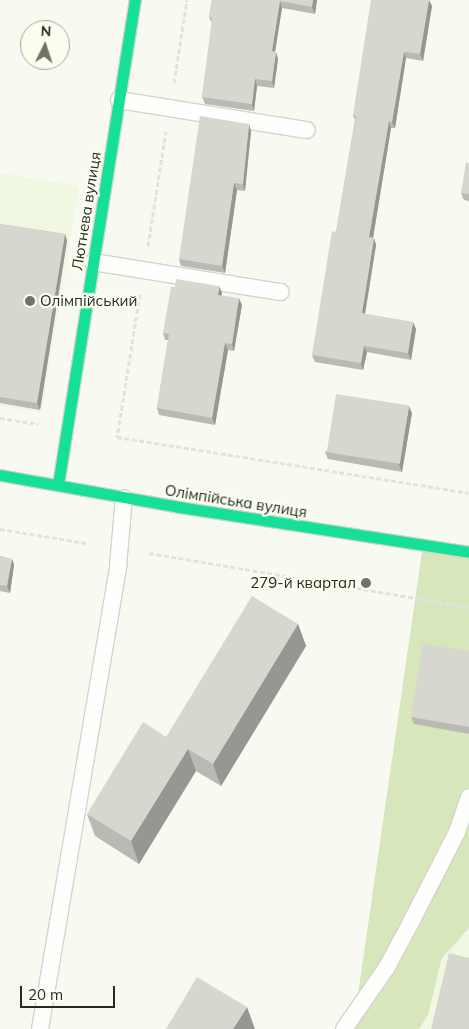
<!DOCTYPE html>
<meta charset="utf-8">
<style>
body{margin:0}
#map{position:relative;width:469px;height:1029px;overflow:hidden;background:#f8faf2;font-family:Mulish,sans-serif}
div>[style]{position:absolute}
.built>*{inset:0;background:#f0f8e3}
.green>*{inset:0;background:#d7e6bb}
.path>*{height:3px;margin-top:-1.5px;transform-origin:0;background:repeating-linear-gradient(90deg,#e2e2e0 0 5px,transparent 0 7.5px)}
.roads{filter:drop-shadow(1px 0 #d1d5cc) drop-shadow(-1px 0 #d1d5cc) drop-shadow(0 1px #d1d5cc) drop-shadow(0 -1px #d1d5cc)}
.lane>*{height:16px;margin:-8px;padding:0 8px;transform-origin:8px;border-radius:8px;background:#fefefd}
.fast>*{height:11px;margin:-5.5px;padding:0 5.5px;transform-origin:5.5px;border-radius:5.5px;background:#16e098}
.wall>*{inset:0;background:#b8bab3}
.shaded-wall>*{inset:0;background:#969792}
.building>*{inset:0;background:#d6d8d0;transform-origin:0 0}
.dots>*{width:14px;height:14px;translate:-50% -50%;box-sizing:border-box;border:2px solid #f9feef;border-radius:50%}
span{translate:-50% -50%;white-space:nowrap;text-align:center;line-height:1.15;-webkit-text-stroke:4.5px #f9feef;paint-order:stroke}
.street-label{font-size:15px;color:#272a21}
.poi-label{font-size:15px;color:#272a21}
.left{translate:0 -50%;text-align:left}
.right{translate:-100% -50%;text-align:right}
.north{position:absolute;left:20px;top:20px;width:50px;height:50px;box-sizing:border-box;background:#f9feef;border:1px solid #a5a99d;border-radius:50%;rotate:4deg;font-size:14px;font-weight:700;line-height:20px;text-align:center;color:#272a21}
.north::after{content:'';display:block;margin:auto;width:18px;height:22px;background:#70736a;clip-path:polygon(50% 0,100% 100%,50% 72%,0 100%)}
.scale{position:absolute;left:20px;top:986px;width:95px;height:22px;box-sizing:border-box;border:2px solid #272a21;border-top:0;padding-left:6px;font-size:15px;line-height:18px;white-space:nowrap;color:#272a21;-webkit-text-stroke:4px #f9feef;paint-order:stroke}
</style>
<div id="map">
<div class="built">
<i style="clip-path:polygon(0 173px,79px 186px,42px 413px,0 406px)"></i>
<i style="clip-path:polygon(469px 928px,469px 1029px,419px 1029px,428px 1015px,442px 958px)"></i>
</div>
<div class="green">
<i style="clip-path:polygon(423px 545px,469px 552px,469px 928px,442px 958px,428px 1015px,419px 1029px,353px 1029px)"></i>
</div>
<div class="path">
<i style="left:174px;top:83px;width:84px;rotate:-81.1deg"></i>
<i style="left:148px;top:246px;width:116px;rotate:-81.1deg"></i>
<i style="left:140px;top:294px;width:145px;rotate:99.1deg"></i>
<i style="left:117px;top:437px;width:356px;rotate:9deg"></i>
<i style="left:0;top:418px;width:39px;rotate:9deg"></i>
<i style="left:0;top:529px;width:87px;rotate:9.2deg"></i>
<i style="left:149px;top:553px;width:325px;rotate:9.6deg"></i>
</div>
<div class="roads">
<div class="lane">
<i style="left:119px;top:100px;width:190px;rotate:9.1deg"></i>
<i style="left:93px;top:262px;width:190px;rotate:9.1deg"></i>
<i style="left:40px;top:1029px;width:470px;rotate:-80.4deg"></i>
<i style="left:118px;top:566px;width:68px;rotate:-85deg"></i>
<i style="left:344px;top:1029px;width:75px;rotate:-55.3deg"></i>
<i style="left:387px;top:967px;width:51px;rotate:-61.9deg"></i>
<i style="left:411px;top:922px;width:101px;rotate:-62.9deg"></i>
<i style="left:457px;top:832px;width:37px;rotate:-71deg"></i>
</div>
<div class="fast">
<i style="left:0;top:475px;width:182px;rotate:10.1deg"></i>
<i style="left:179px;top:507px;width:293px;rotate:8.8deg"></i>
<i style="left:58px;top:485px;width:491px;rotate:-81deg"></i>
</div>
</div>
<div class="wall">
<i style="clip-path:polygon(212px 0,317px 0,315px 14px,282px 8px,275px 52px,278px 59px,274px 88px,257px 86px,254px 111px,205px 104px,202px 97px,212px 23px,209px 17px)"></i>
<i style="clip-path:polygon(429px 0,432px 6px,423px 61px,406px 58px,395px 128px,391px 128px,373px 238px,374px 238px,376px 245px,365px 314px,416px 329px,411px 360px,367px 352px,363px 370px,315px 362px,312px 355px,336px 232px,355px 120px,353px 115px)"></i>
<i style="clip-path:polygon(251px 131px,245px 191px,237px 190px,225px 273px,181px 266px,179px 259px)"></i>
<i style="clip-path:polygon(469px 163px,469px 201px,464px 200px,461px 193px)"></i>
<i style="clip-path:polygon(0 224px,65px 234px,67px 241px,40px 410px,0 403px)"></i>
<i style="clip-path:polygon(222px 293px,221px 295px,242px 305px,234px 351px,228px 350px,215px 425px,159px 415px,157px 408px,168px 340px,165px 340px,163px 333px)"></i>
<i style="clip-path:polygon(412px 413px,402px 472px,328px 459px,325px 452px)"></i>
<i style="clip-path:polygon(0 556px,12px 559px,14px 565px,10px 593px,0 591px)"></i>
<i style="clip-path:polygon(298px 624px,306px 646px,221px 786px,196px 771px,139px 864px,95px 836px,87px 814px,166px 737px)"></i>
<i style="clip-path:polygon(469px 651px,469px 734px,414px 724px,411px 717px)"></i>
</div>
<div class="shaded-wall">
<i style="clip-path:polygon(313px 0,317px 0,315px 14px,312px 7px)"></i>
<i style="clip-path:polygon(429px 0,432px 6px,423px 61px,420px 54px)"></i>
<i style="clip-path:polygon(280px 1px,282px 8px,274px 58px,272px 51px)"></i>
<i style="clip-path:polygon(276px 52px,278px 59px,274px 88px,272px 81px)"></i>
<i style="clip-path:polygon(404px 52px,406px 58px,395px 128px,392px 122px)"></i>
<i style="clip-path:polygon(255px 79px,257px 86px,254px 111px,252px 104px)"></i>
<i style="clip-path:polygon(389px 121px,391px 128px,372px 244px,369px 237px)"></i>
<i style="clip-path:polygon(249px 124px,251px 131px,245px 191px,243px 184px)"></i>
<i style="clip-path:polygon(234px 183px,237px 190px,225px 273px,222px 266px)"></i>
<i style="clip-path:polygon(65px 234px,67px 241px,40px 410px,37px 403px)"></i>
<i style="clip-path:polygon(374px 238px,376px 245px,364px 320px,362px 313px)"></i>
<i style="clip-path:polygon(219px 286px,222px 293px,220px 302px,218px 295px)"></i>
<i style="clip-path:polygon(239px 298px,242px 305px,234px 351px,232px 344px)"></i>
<i style="clip-path:polygon(413px 322px,416px 329px,411px 360px,408px 353px)"></i>
<i style="clip-path:polygon(225px 343px,228px 350px,215px 425px,212px 418px)"></i>
<i style="clip-path:polygon(364px 346px,367px 352px,363px 370px,361px 363px)"></i>
<i style="clip-path:polygon(409px 406px,412px 413px,402px 472px,399px 465px)"></i>
<i style="clip-path:polygon(12px 559px,14px 565px,10px 593px,7px 586px)"></i>
<i style="clip-path:polygon(298px 624px,306px 646px,221px 786px,213px 764px)"></i>
<i style="clip-path:polygon(188px 749px,196px 771px,139px 864px,131px 841px)"></i>
<i style="clip-path:polygon(247px 1007px,255px 1029px,233px 1029px)"></i>
</div>
<div class="building">
<i style="clip-path:polygon(212px 0,313px 0,312px 7px,280px 1px,272px 51px,276px 52px,272px 81px,255px 79px,252px 104px,202px 97px,212px 18px,209px 17px)"></i>
<i style="clip-path:polygon(371px 0,429px 0,420px 54px,404px 52px,392px 122px,389px 121px,369px 237px,374px 238px,362px 313px,413px 322px,408px 353px,364px 346px,361px 363px,312px 355px,332px 231px,336px 232px,356px 116px,353px 115px)"></i>
<i style="clip-path:polygon(200px 116px,249px 124px,243px 184px,234px 183px,222px 266px,179px 259px)"></i>
<i style="clip-path:polygon(466px 162px,469px 163px,469px 194px,461px 193px)"></i>
<i style="clip-path:polygon(0 224px,65px 234px,37px 403px,0 397px)"></i>
<i style="clip-path:polygon(176px 279px,219px 286px,218px 295px,239px 298px,232px 344px,225px 343px,212px 418px,157px 408px,169px 334px,163px 333px,171px 287px,175px 287px)"></i>
<i style="left:336px;top:394px;width:74px;height:59px;rotate:9deg"></i>
<i style="clip-path:polygon(0 556px,12px 559px,7px 586px,0 585px)"></i>
<i style="clip-path:polygon(252px 596px,298px 624px,213px 764px,188px 749px,131px 841px,87px 814px,143px 722px,166px 737px)"></i>
<i style="clip-path:polygon(423px 644px,469px 651px,469px 727px,411px 717px)"></i>
<i style="clip-path:polygon(449px 953px,469px 958px,469px 1029px,431px 1029px)"></i>
<i style="clip-path:polygon(197px 977px,247px 1007px,233px 1029px,166px 1029px)"></i>
</div>
<div class="dots">
<i style="left:30px;top:301px;background:#70736a"></i>
<i style="left:366px;top:583px;background:#70736a"></i>
</div>
<div class="street-label">
<span style="left:86px;top:211px;rotate:-81deg">Лютнева вулиця</span>
<span style="left:236px;top:501px;rotate:9deg">Олімпійська вулиця</span>
</div>
<div class="poi-label">
<span class="left" style="left:40px;top:301px">Олімпійський</span>
<span class="right" style="left:356px;top:583px">279-й квартал</span>
</div>
<div class="north">N</div>
<div class="scale">20 m</div>
</div>
